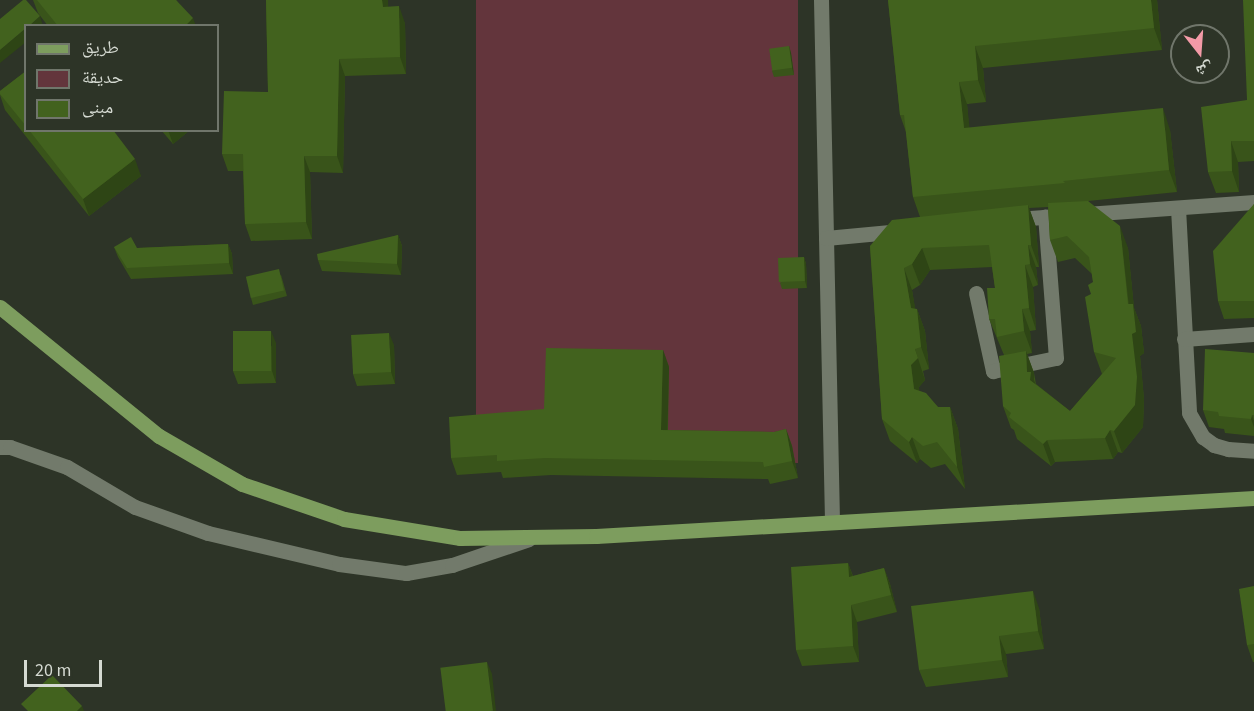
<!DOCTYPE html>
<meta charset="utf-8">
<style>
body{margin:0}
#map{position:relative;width:1254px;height:711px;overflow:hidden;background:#2d3427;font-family:"Source Sans 3","Noto Naskh Arabic",sans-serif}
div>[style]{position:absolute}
.green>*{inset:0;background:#63353c;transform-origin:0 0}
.minor>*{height:15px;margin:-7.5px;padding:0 7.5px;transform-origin:7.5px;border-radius:7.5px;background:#727a6b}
.major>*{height:15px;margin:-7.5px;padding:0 7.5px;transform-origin:7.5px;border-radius:7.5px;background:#7d9d5e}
.wall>*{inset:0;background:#39541a}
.shaded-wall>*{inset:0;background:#2e4515}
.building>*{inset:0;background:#42621e;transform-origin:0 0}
span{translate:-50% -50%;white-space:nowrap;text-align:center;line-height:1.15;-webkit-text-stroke:5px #2d3427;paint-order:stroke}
.legend{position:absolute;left:24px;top:24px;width:195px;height:108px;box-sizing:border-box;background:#2d3427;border:2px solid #70766b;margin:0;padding:8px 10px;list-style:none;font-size:18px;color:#d5dad2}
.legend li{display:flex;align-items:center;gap:12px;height:30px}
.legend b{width:30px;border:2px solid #70766b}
.north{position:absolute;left:1170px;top:24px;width:60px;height:60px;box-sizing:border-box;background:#2d3427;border:2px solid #70766b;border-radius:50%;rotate:163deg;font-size:16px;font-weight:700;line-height:24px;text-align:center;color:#d5dad2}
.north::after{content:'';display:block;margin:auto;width:21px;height:27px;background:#f39aa7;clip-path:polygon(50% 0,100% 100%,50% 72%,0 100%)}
.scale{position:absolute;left:24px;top:660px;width:78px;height:27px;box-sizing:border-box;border:3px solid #d5dad2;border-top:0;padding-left:8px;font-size:18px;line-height:21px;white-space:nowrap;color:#d5dad2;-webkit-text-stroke:4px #2d3427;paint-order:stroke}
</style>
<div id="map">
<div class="green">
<i style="left:476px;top:0;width:322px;height:463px"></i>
</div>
<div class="minor">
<i style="left:821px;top:0;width:521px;rotate:88.79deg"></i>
<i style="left:1178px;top:208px;width:205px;rotate:86.9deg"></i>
<i style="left:1189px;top:413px;width:28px;rotate:60deg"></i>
<i style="left:1203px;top:437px;width:14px;rotate:36deg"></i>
<i style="left:1214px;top:445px;width:15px;rotate:16deg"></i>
<i style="left:1228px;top:449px;width:26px;rotate:4deg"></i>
<i style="left:1015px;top:219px;width:240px;rotate:-4.1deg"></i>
<i style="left:826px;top:238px;width:75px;rotate:-5.3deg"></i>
<i style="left:976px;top:293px;width:80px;rotate:77.7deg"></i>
<i style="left:993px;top:371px;width:64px;rotate:-11.7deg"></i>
<i style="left:1056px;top:358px;width:142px;rotate:-94.4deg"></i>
<i style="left:1184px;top:339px;width:70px;rotate:-4.1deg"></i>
<i style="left:0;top:447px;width:10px"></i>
<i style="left:10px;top:447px;width:60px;rotate:19.3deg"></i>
<i style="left:67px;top:467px;width:79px;rotate:30.5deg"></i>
<i style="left:135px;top:507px;width:77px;rotate:19.6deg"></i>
<i style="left:208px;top:533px;width:135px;rotate:13.3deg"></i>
<i style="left:339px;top:564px;width:68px;rotate:7.7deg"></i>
<i style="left:406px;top:573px;width:47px;rotate:-9.9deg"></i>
<i style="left:452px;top:565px;width:81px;rotate:-18.7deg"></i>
</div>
<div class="major">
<i style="left:0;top:307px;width:205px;rotate:39.1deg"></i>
<i style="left:159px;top:436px;width:96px;rotate:30deg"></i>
<i style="left:242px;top:484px;width:108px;rotate:18.9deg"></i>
<i style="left:344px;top:519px;width:118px;rotate:9.3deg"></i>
<i style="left:460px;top:538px;width:136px;rotate:-0.8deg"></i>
<i style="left:596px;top:536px;width:659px;rotate:-3.31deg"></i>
</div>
<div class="wall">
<i style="clip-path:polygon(33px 0,176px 0,196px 26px,48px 26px,38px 13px)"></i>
<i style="clip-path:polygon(266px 0,388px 0,388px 7px,405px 23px,406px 74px,345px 76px,343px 173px,310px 172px,312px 239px,251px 241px,245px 224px,243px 171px,228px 171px,222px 154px,268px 92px)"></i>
<i style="clip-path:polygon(evenodd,888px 0,1157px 0,1162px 50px,983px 68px,986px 102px,967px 104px,969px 128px,1170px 130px,1177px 192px,1088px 201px,1128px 248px,1134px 308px,1141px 326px,1144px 353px,1140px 356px,1144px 399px,1143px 427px,1122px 453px,1118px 452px,1113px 459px,1055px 462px,1051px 466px,1017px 439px,1014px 430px,1011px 428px,1003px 406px,1004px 355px,989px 319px,995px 288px,992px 267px,930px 270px,920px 285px,912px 290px,915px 309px,917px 309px,925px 331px,929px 369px,923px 371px,925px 380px,919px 387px,919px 391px,938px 407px,950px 407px,958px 429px,965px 489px,945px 464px,931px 468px,920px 459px,917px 463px,890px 441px,882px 419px,870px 246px,920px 217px,913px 197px,906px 132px,900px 115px,888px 0,1048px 207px,1050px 240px,1058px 262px,1075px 258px,1092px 274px,1093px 282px,1091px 294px,1094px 352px,1102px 374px,1070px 411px,1036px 384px,1034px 373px,1027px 354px,1032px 353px,1030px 331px,1036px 330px,1033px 287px,1038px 285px,1036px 267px,1039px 267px,1036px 227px,1029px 208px,1048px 207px)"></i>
<i style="clip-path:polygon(1254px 0,1254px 161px,1238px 162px,1239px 192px,1216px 193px,1208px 172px,1247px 100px)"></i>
<i style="clip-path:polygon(789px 46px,791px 53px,794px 75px,774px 77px,772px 71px)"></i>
<i style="clip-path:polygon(26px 71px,26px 130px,113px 130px,141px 176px,89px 216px,5px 110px,0 95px,0 91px)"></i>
<i style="clip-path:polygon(161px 130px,190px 130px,173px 144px)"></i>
<i style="clip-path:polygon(1254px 204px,1254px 318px,1224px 319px,1218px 301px)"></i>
<i style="clip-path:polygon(398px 235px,402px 246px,401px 275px,322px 271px,318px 260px)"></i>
<i style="clip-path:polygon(228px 244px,232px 254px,233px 274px,131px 279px,118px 257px,114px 247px,137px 248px)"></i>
<i style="clip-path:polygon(804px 257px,806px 264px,807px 288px,782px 289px,780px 283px)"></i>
<i style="clip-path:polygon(281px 275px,287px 296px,253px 305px,251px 298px)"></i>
<i style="clip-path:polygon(276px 343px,276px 383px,238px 384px,233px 371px)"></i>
<i style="clip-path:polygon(394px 345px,395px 384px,357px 386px,353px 374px)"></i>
<i style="clip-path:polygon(663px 350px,669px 367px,668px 430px,774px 432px,786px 429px,792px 446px,798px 478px,770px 484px,768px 479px,551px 475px,503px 478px,501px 472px,457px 475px,451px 458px)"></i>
<i style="clip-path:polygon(1254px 353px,1254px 436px,1225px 433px,1224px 429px,1209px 427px,1203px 410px)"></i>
<i style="clip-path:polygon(848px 563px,853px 576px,884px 568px,890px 584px,897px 612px,857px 622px,859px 662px,802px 666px,796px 650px)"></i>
<i style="clip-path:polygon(1254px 586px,1254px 662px,1253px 662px,1247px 645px)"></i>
<i style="clip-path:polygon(1039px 608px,1044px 649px,1006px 654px,1008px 677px,926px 687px,919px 670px)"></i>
</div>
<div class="shaded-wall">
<i style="clip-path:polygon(382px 0,388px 0,389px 23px,383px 7px)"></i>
<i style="clip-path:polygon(1151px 0,1157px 0,1162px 50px,1154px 28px)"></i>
<i style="clip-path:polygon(399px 6px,405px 23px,406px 74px,400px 57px)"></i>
<i style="clip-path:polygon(40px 16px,43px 26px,29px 26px)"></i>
<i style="clip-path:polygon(193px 18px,196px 26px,185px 26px)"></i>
<i style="clip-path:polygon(26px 28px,26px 42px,0 63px,0 50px)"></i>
<i style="clip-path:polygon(789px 46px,791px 53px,794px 75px,792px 68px)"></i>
<i style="clip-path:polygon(975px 46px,983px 68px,986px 102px,978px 80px)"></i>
<i style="clip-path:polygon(339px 59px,345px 76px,343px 173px,337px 156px)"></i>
<i style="clip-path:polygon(959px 82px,967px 104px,972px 150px,964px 128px)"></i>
<i style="clip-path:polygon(1163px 108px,1170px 130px,1177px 192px,1169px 170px)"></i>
<i style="clip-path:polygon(168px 130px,190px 130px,173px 144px)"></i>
<i style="clip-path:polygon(1231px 141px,1238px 162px,1239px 192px,1232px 171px)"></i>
<i style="clip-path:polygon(304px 156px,310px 172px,312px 239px,306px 222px)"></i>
<i style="clip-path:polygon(135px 159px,141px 176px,89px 216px,83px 199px)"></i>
<i style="clip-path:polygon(1028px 205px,1036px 227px,1039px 267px,1031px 245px)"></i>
<i style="clip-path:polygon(1120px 226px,1128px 248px,1134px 308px,1141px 326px,1144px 353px,1140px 356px,1144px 399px,1143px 427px,1122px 453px,1114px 431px,1132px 334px)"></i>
<i style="clip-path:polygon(398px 235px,402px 246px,401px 275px,397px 264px)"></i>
<i style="clip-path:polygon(228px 244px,232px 254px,233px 274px,229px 263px)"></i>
<i style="clip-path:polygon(1028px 245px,1036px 267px,1038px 285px,1030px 264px)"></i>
<i style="clip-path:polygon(922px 248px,930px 270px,920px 285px,912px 264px)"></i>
<i style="clip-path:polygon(804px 257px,806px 264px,807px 288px,805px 281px)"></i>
<i style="clip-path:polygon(1025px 265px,1033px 287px,1036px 330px,1029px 308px)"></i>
<i style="clip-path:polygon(904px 268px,912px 290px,919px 330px,911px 308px)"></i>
<i style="clip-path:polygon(917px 309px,925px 331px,929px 369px,921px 347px)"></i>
<i style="clip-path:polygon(1022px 309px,1030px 331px,1032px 353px,1024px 331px)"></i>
<i style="clip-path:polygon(271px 331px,276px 343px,276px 383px,272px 371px)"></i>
<i style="clip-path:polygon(389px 333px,394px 345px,395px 384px,391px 372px)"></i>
<i style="clip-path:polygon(915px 349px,925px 380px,919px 387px,922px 411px,914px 389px,911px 365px)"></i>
<i style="clip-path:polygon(663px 350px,669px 367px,667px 447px,661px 430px)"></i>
<i style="clip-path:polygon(1026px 351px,1034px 373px,1034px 380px,1039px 394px,1038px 402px,1027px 372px)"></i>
<i style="clip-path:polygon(950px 407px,958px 429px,965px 489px,957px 467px)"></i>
<i style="clip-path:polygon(1252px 415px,1254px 421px,1254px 427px,1251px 419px)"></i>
<i style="clip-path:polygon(786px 429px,792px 446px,798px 478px,792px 461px)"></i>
<i style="clip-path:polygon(1110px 430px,1118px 452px,1113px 459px,1105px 438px)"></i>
<i style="clip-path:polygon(912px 437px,920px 459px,917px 463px,909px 442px)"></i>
<i style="clip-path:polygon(1047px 440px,1055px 462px,1051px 466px,1043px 444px)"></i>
<i style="clip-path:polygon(848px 563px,854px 580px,849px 577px)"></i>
<i style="clip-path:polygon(884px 568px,890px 584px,897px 612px,891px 595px)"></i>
<i style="clip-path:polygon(1033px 591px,1039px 608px,1044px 649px,1038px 631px)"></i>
<i style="clip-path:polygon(851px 605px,857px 622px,859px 662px,853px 646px)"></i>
<i style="clip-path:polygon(999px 636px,1006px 654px,1008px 677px,1002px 660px)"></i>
<i style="clip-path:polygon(487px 662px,492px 674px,496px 711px,493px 711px)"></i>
<i style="clip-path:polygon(82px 706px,84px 711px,77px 711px)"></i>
</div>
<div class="building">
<i style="clip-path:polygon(23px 0,26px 0,40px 16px,29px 26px,26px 26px,26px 28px,0 50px,0 19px)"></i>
<i style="clip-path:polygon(37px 0,176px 0,193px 18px,185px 26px,58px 26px)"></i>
<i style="clip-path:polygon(266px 0,382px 0,383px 7px,399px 6px,400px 57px,339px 59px,337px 156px,304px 156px,306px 222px,245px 224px,243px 154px,222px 154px,224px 91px,268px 92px)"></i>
<i style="clip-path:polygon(888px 0,1151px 0,1154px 28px,975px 46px,978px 80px,959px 82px,964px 128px,1163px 108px,1169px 170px,1063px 181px,1065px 183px,913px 197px,904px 115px,900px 115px)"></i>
<i style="clip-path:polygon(1243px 0,1254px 0,1254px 141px,1231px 141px,1232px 171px,1208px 172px,1201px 107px,1247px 100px)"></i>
<i style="left:789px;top:46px;width:22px;height:20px;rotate:82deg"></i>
<i style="clip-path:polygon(26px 71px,26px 126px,0 94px,0 91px)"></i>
<i style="clip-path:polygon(29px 130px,113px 130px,135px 159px,83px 199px)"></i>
<i style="clip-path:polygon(1088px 201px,1120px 226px,1128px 304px,1133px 304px,1136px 332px,1132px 334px,1137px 377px,1135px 405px,1114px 431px,1110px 430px,1105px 438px,1047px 440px,1043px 444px,1009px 417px,1011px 413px,1003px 406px,999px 356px,1026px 351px,1027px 372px,1031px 372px,1030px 380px,1070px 411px,1116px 358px,1094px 352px,1085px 297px,1091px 294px,1088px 285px,1093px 282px,1089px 257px,1067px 236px,1050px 240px,1048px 203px)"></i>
<i style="clip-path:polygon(1254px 204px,1254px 301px,1218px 301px,1213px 251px)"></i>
<i style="clip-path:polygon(1028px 205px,1031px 245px,1028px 245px,1030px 264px,1025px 265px,1029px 308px,1022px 309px,1024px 331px,997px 337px,995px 319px,989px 319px,987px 288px,995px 288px,989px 245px,922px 248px,912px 264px,904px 268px,911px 308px,917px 309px,921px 347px,915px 349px,918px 358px,911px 365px,914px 389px,926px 393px,938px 407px,950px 407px,957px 467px,937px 442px,923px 446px,912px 437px,909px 442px,882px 419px,870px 246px,892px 220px)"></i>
<i style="clip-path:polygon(398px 235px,397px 264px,318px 260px,317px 254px)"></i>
<i style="clip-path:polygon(131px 237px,137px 248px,228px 244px,229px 263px,127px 268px,114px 247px)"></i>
<i style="left:804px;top:257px;width:24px;height:26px;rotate:88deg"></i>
<i style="left:279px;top:269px;width:22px;height:34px;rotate:77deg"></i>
<i style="left:233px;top:331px;width:38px;height:40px"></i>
<i style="left:389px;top:333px;width:39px;height:38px;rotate:87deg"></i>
<i style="clip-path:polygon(546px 348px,663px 350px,661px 430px,774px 432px,786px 429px,792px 461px,764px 467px,763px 462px,545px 458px,497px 461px,497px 455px,451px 458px,449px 417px,544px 409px)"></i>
<i style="clip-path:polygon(1205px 349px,1254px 353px,1254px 415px,1252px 415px,1251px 419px,1219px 416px,1218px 412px,1203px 410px)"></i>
<i style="clip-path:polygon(848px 563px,849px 577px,884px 568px,891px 595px,851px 605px,853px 646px,796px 650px,791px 567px)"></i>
<i style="clip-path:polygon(1254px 586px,1254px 644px,1247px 645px,1239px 589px)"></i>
<i style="clip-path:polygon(1033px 591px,1038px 631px,999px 636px,1002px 660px,919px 670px,911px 606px)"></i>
<i style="left:487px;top:662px;width:49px;height:47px;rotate:83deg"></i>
<i style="clip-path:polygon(52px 675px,82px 706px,77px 711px,28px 711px,21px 704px)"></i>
</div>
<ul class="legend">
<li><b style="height:8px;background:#7d9d5e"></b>طريق</li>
<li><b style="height:16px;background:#63353c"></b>حديقة</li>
<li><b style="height:16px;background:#42621e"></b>مبنى</li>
</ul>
<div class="north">ش</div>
<div class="scale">20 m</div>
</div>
